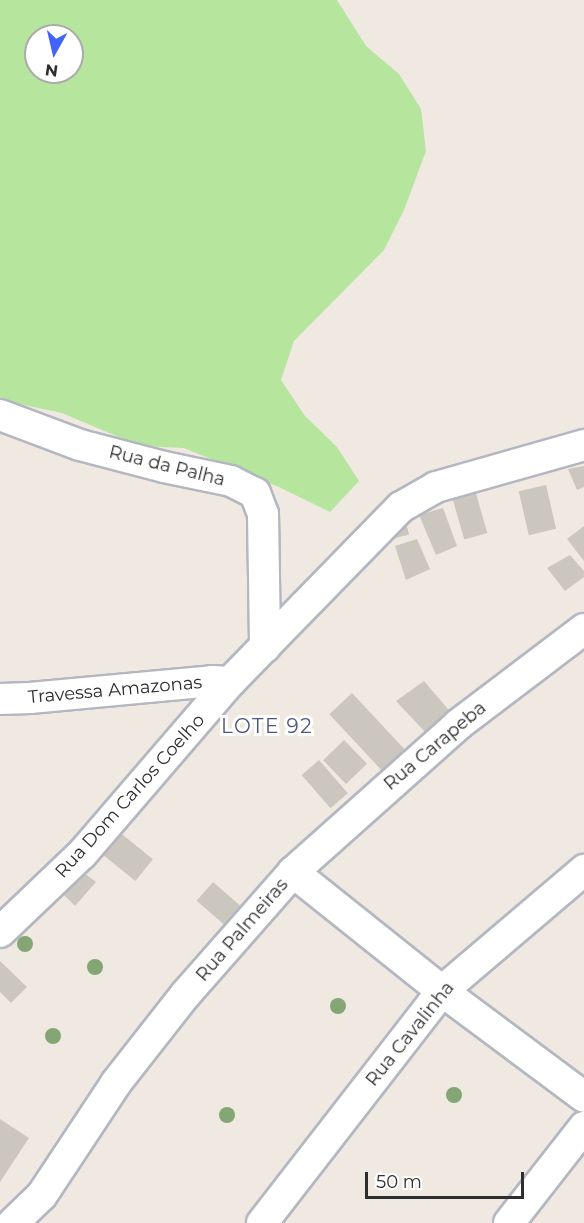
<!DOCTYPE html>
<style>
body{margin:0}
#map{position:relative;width:584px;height:1223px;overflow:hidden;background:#efe9e1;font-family:Montserrat,sans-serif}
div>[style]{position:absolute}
.green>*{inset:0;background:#b6e59e}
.building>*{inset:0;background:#cbc7bf;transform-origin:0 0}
.roads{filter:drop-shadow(2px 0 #b4b7c1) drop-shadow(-2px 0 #b4b7c1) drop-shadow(0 2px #b4b7c1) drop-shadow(0 -2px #b4b7c1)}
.minor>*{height:30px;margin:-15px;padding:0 15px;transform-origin:15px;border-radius:15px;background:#fff}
.trees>*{width:16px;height:16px;margin:-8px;border-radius:50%;background:#84a574}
span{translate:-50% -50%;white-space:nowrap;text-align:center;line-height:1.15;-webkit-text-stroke:6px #fff;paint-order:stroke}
.street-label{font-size:18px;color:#2e2e2e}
.neighbourhood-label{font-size:20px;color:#4d5680;letter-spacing:1.5px}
.north{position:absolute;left:24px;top:24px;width:60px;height:60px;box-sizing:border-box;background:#fff;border:2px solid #ababab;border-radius:50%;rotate:188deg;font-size:16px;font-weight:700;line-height:24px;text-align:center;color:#2e2e2e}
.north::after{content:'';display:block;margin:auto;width:21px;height:27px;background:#4264fb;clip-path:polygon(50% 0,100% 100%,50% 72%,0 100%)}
.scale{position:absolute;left:365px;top:1172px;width:159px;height:27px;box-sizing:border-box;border:3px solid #2e2e2e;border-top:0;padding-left:8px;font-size:18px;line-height:21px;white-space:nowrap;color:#2e2e2e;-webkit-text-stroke:4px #fff;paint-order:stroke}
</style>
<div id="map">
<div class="green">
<i style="clip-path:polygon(evenodd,0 0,337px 0,366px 46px,399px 74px,421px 109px,426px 151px,404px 210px,384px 250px,294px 341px,281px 380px,305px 416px,337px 447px,359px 481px,330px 512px,279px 487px,184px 448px,140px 446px,62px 413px,0 400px,0 0,36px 36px,72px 36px,72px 72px,36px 72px,36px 36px)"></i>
</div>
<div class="building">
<i style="clip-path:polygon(584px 466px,584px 487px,577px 490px,568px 469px)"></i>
<i style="left:473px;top:483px;width:52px;height:24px;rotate:74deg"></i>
<i style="left:546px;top:485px;width:45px;height:28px;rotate:77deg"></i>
<i style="clip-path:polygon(443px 508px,457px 546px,436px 555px,419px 515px)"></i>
<i style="left:405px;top:519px;width:16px;height:17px;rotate:75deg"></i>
<i style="clip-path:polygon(584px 526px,584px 561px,567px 539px)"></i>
<i style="clip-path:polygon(417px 539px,430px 569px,406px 580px,395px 546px)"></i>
<i style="clip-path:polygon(570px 555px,584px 571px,584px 577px,565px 591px,547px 568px)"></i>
<i style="clip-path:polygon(424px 681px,453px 715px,427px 734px,396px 701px)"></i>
<i style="left:352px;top:693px;width:81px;height:31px;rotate:47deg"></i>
<i style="left:344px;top:740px;width:33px;height:29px;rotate:46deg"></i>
<i style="left:319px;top:760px;width:44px;height:23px;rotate:49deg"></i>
<i style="left:118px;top:831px;width:45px;height:28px;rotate:39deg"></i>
<i style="clip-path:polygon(75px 866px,96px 882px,75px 906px,55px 886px)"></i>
<i style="left:213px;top:882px;width:40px;height:25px;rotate:41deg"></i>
<i style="clip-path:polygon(0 961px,27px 987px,11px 1003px,0 992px)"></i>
<i style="clip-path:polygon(0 1119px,29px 1138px,0 1182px)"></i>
</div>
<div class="roads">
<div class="minor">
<i style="left:0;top:415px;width:85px;rotate:20.6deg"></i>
<i style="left:80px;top:445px;width:87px;rotate:14.7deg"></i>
<i style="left:164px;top:467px;width:68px;rotate:11.8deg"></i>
<i style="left:231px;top:481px;width:27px;rotate:27deg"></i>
<i style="left:255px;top:493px;width:22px;rotate:69deg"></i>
<i style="left:263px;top:514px;width:133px;rotate:89.1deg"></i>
<i style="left:0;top:699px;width:30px;rotate:-2deg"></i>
<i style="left:30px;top:698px;width:183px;rotate:-5.3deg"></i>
<i style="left:212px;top:681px;width:18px;rotate:3deg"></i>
<i style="left:293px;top:872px;width:222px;rotate:-41.7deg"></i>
<i style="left:459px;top:724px;width:157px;rotate:-37.2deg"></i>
<i style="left:0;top:932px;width:113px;rotate:-43.6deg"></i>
<i style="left:82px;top:854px;width:227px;rotate:-49.3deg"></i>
<i style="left:230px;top:682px;width:245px;rotate:-45.7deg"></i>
<i style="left:401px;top:507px;width:40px;rotate:-29.7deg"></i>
<i style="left:436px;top:487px;width:154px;rotate:-15.8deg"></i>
<i style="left:13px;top:1223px;width:40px;rotate:-44deg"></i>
<i style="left:42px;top:1195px;width:134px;rotate:-56.5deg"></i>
<i style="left:116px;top:1083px;width:112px;rotate:-51.9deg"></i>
<i style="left:185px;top:995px;width:164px;rotate:-48.7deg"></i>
<i style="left:293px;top:872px;width:191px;rotate:38.6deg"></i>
<i style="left:442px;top:991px;width:177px;rotate:36.7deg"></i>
<i style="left:262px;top:1223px;width:294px;rotate:-52.2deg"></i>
<i style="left:442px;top:991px;width:187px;rotate:-40.4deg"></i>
<i style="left:509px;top:1223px;width:122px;rotate:-52deg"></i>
</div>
</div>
<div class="trees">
<i style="left:25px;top:944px"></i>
<i style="left:95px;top:967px"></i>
<i style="left:338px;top:1006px"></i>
<i style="left:53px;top:1036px"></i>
<i style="left:454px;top:1095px"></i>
<i style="left:227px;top:1115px"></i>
</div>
<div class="street-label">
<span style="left:167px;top:466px;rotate:14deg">Rua da Palha</span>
<span style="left:115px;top:690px;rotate:-5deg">Travessa Amazonas</span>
<span style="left:435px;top:746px;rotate:-40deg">Rua Carapeba</span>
<span style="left:130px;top:796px;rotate:-48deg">Rua Dom Carlos Coelho</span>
<span style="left:242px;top:930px;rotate:-49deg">Rua Palmeiras</span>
<span style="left:410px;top:1034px;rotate:-51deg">Rua Cavalinha</span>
</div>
<div class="neighbourhood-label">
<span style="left:267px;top:726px">LOTE 92</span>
</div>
<div class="north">N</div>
<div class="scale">50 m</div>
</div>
